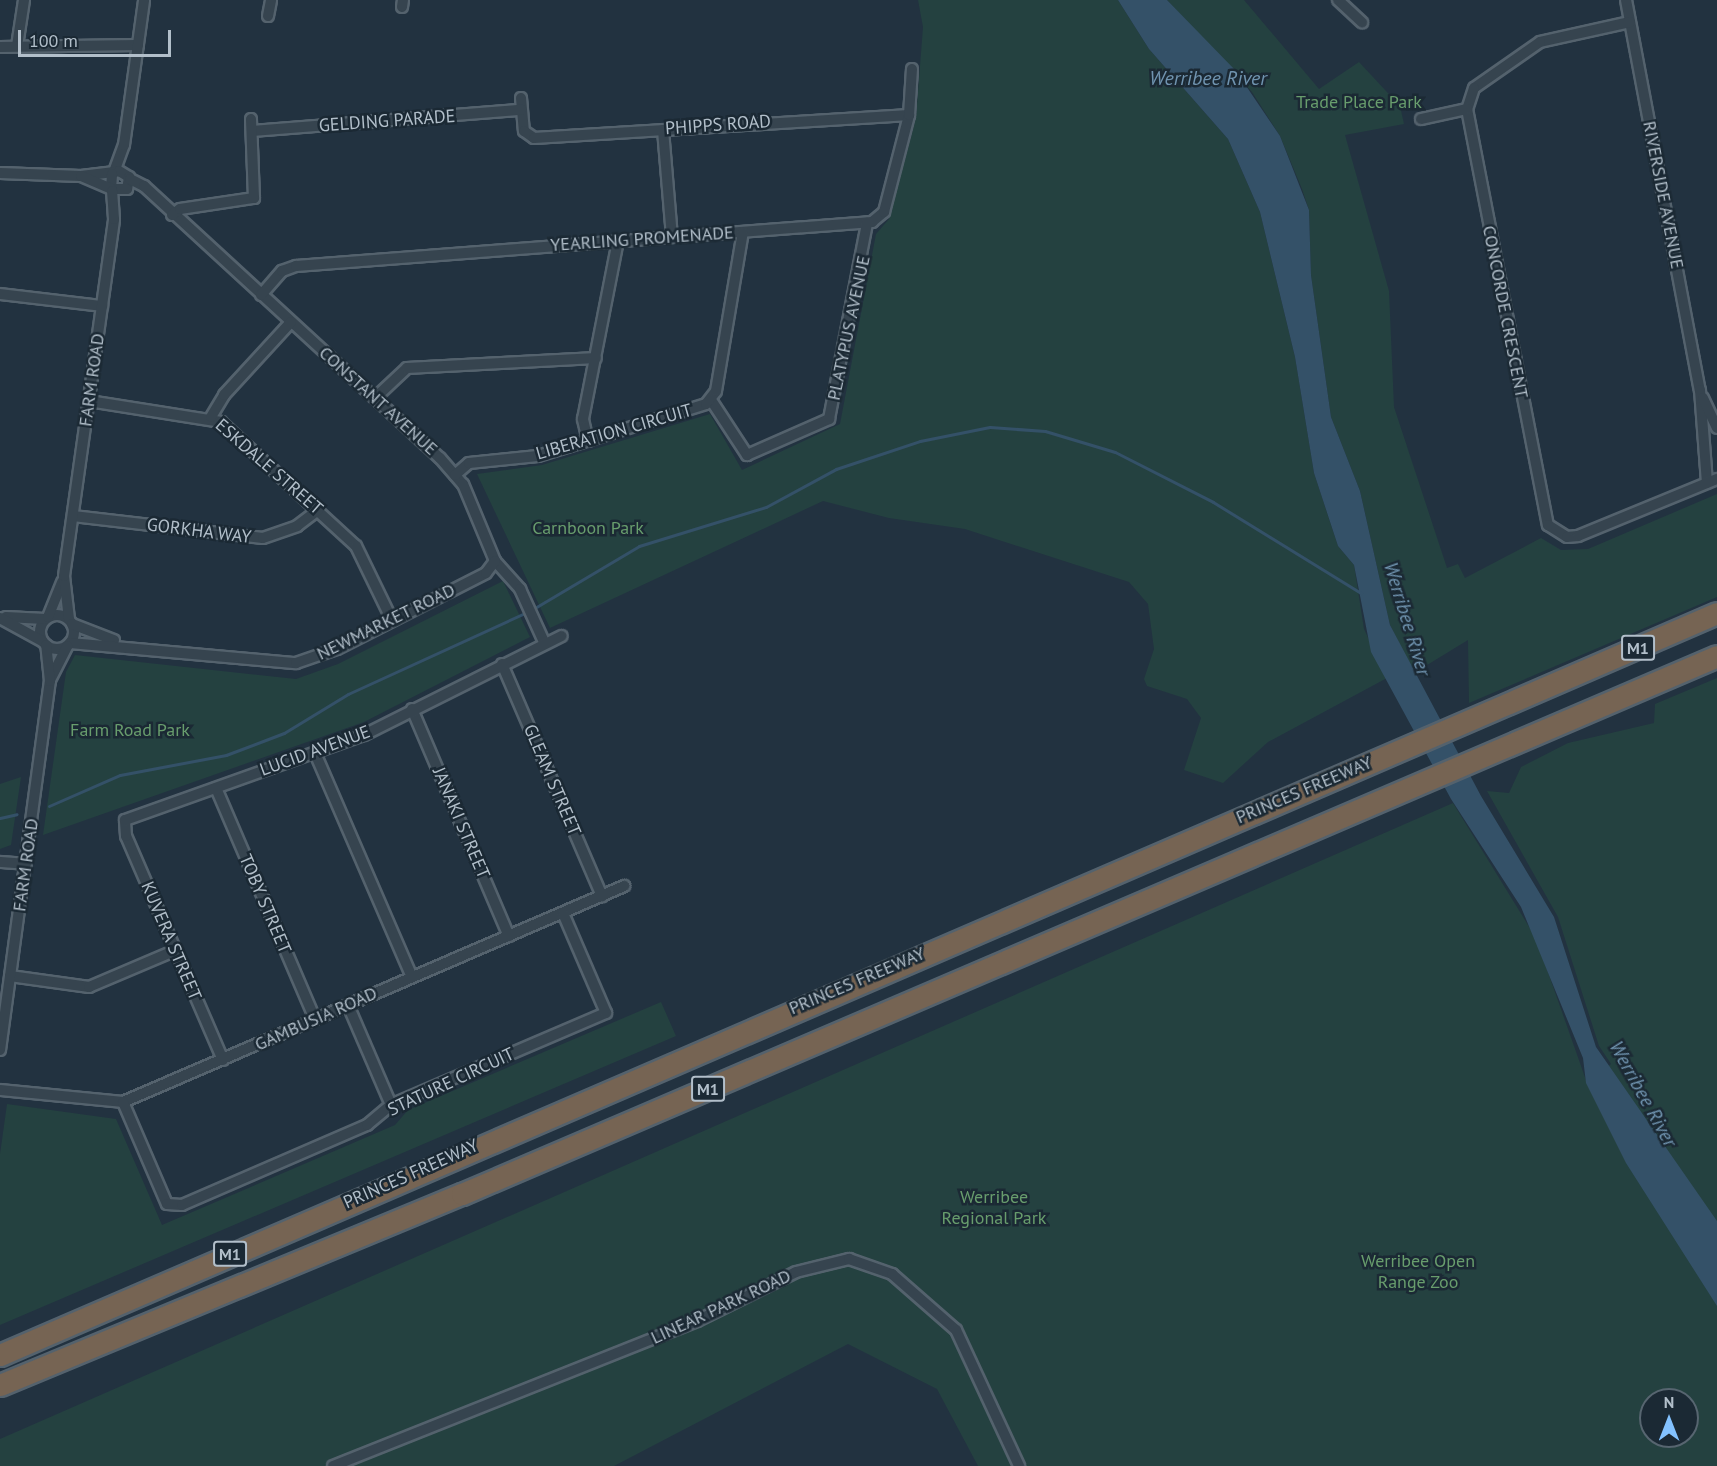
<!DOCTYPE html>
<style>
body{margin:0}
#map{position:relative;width:1717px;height:1466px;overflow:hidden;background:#223240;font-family:"PT Sans",sans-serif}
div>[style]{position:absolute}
.green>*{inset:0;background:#244140}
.water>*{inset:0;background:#345168}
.stream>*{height:3px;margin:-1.5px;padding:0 1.5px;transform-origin:1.5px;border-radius:1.5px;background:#345168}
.roads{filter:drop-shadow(2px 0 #54626d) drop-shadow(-2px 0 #54626d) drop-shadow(0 2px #54626d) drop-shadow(0 -2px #54626d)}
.street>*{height:10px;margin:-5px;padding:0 5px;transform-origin:5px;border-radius:5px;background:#36444f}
.street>.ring{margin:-5px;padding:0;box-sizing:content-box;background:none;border:10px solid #36444f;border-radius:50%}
.highway>*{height:21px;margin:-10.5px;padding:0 10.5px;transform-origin:10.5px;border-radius:10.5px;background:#766453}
span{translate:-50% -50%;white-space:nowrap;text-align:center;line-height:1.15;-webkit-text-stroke:5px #1b2934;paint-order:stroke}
.shield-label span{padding:2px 4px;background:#1b2934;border:2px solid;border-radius:4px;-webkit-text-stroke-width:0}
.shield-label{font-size:16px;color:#b2bfca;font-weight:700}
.park-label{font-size:18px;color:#689d6d}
.street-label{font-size:18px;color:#b2bfca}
.water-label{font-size:20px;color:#7094b0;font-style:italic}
.north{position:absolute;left:1639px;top:1388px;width:60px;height:60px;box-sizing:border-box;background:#1b2934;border:2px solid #576570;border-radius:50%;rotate:0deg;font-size:16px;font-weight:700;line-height:24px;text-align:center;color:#b2bfca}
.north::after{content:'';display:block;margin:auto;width:21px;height:27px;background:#83c2ff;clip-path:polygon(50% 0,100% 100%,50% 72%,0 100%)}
.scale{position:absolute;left:18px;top:30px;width:153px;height:27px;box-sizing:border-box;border:3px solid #b2bfca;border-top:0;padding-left:8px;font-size:18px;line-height:21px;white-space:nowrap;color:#b2bfca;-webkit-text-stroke:4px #1b2934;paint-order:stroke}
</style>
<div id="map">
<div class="green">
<i style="clip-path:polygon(918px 0,1118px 0,1149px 49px,1228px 139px,1260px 212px,1295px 357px,1314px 473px,1338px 546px,1354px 565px,1364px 629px,1387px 678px,1268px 742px,1223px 783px,1184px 770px,1201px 718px,1187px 699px,1147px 686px,1144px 679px,1154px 649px,1148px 604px,1129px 582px,965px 529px,889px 518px,823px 501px,550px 628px,477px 474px,542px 465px,710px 414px,742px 470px,840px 424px,876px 234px,889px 219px,916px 118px,923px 27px)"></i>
<i style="clip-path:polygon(1167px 0,1244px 0,1319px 89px,1359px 62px,1400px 106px,1404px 124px,1345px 135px,1389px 291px,1394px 407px,1447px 568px,1458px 564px,1465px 578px,1541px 538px,1561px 550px,1588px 549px,1717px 494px,1717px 597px,1469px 703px,1468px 640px,1414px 673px,1390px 625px,1360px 491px,1331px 417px,1311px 275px,1309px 210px,1302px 189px,1280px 136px,1252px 92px)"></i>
<i style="clip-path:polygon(503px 581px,530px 637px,364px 722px,43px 835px,66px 672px,75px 655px,296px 679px,338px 664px)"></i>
<i style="clip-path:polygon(evenodd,1717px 678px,1717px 1466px,978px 1466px,937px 1389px,848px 1344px,614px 1466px,0 1466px,0 1439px,1453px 803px,1536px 938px,1587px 1083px,1611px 1064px,1599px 1046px,1558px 917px,1487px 791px,1509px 793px,1521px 767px,1568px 743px,1654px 723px,1655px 704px,1717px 678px,1651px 1400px,1687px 1400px,1687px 1436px,1651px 1436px,1651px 1400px)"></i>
<i style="clip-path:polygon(21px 777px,11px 845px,0 849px,0 784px)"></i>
<i style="clip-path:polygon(661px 1002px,676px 1036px,0 1325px,0 1154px,7px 1104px,116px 1119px,162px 1225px,395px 1125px,408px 1110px)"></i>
</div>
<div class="water">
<i style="clip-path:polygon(1118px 0,1167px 0,1236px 71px,1280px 136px,1309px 210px,1311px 275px,1331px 417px,1360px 491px,1390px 625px,1481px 796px,1554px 917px,1596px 1047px,1717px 1221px,1717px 1306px,1626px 1163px,1586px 1083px,1583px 1058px,1521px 907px,1451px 799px,1371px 652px,1354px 565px,1338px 546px,1314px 473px,1295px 357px,1260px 212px,1228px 139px,1149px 49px)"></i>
</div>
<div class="stream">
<i style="left:533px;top:609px;width:123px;rotate:-30.7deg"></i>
<i style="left:639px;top:546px;width:133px;rotate:-17.1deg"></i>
<i style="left:766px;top:507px;width:80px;rotate:-28.5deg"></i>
<i style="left:836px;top:469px;width:89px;rotate:-18.4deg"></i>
<i style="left:920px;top:441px;width:71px;rotate:-11.3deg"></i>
<i style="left:990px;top:427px;width:55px;rotate:4.2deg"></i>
<i style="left:1045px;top:431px;width:73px;rotate:16.7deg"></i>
<i style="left:1115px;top:452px;width:110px;rotate:27deg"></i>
<i style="left:1213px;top:502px;width:174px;rotate:31.6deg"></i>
<i style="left:49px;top:806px;width:77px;rotate:-23.6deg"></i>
<i style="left:120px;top:775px;width:108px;rotate:-10.7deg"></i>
<i style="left:226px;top:755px;width:62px;rotate:-20.8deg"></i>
<i style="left:284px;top:733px;width:75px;rotate:-31.4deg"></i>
<i style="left:348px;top:694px;width:197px;rotate:-24.6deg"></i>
<i style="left:0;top:818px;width:17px;rotate:-13deg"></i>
</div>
<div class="roads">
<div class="street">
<i style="left:1338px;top:0;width:33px;rotate:43deg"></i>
<i style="left:1626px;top:0;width:397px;rotate:79.3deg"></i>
<i style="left:1700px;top:390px;width:93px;rotate:85.7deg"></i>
<i style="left:402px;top:7px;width:7px;rotate:-82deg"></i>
<i style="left:268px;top:16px;width:16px;rotate:-79deg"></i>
<i style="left:1630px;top:22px;width:92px;rotate:167.5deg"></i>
<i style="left:1540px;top:42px;width:80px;rotate:145.1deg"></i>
<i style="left:1474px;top:88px;width:22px;rotate:108deg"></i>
<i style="left:1467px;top:109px;width:424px;rotate:79deg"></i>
<i style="left:1548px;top:525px;width:22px;rotate:32deg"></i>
<i style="left:1567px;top:537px;width:11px;rotate:-5deg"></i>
<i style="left:1578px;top:536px;width:150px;rotate:-22.3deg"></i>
<i style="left:17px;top:46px;width:47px;rotate:-81.3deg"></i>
<i style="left:0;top:47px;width:138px;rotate:-0.8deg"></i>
<i style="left:521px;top:98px;width:33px;rotate:85deg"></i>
<i style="left:524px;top:131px;width:12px;rotate:35deg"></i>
<i style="left:534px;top:138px;width:376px;rotate:-3.5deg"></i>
<i style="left:1421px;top:119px;width:47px;rotate:-12.3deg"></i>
<i style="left:663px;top:130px;width:107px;rotate:85.2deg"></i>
<i style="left:252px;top:131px;width:270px;rotate:-4.5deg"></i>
<i style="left:114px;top:172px;width:29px;rotate:-70deg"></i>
<i style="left:124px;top:145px;width:146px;rotate:-82.1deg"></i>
<i style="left:0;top:173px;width:81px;rotate:2.1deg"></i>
<i style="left:81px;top:176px;width:38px;rotate:-7deg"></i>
<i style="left:119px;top:171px;width:12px;rotate:31deg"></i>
<i style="left:129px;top:177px;width:12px;rotate:99deg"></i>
<i style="left:127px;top:189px;width:16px;rotate:180deg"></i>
<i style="left:111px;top:189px;width:15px;rotate:-86deg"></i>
<i style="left:81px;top:176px;width:33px;rotate:23deg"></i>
<i style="left:130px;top:179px;width:16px;rotate:27deg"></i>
<i style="left:144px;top:186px;width:402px;rotate:42.6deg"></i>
<i style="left:440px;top:458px;width:35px;rotate:49deg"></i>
<i style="left:463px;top:484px;width:83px;rotate:67.4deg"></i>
<i style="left:495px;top:561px;width:38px;rotate:48deg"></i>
<i style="left:520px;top:589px;width:60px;rotate:65.6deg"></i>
<i style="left:172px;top:215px;width:10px;rotate:-37deg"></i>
<i style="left:180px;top:209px;width:75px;rotate:-8.5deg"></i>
<i style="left:254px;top:198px;width:79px;rotate:-92.2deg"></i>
<i style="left:0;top:294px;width:103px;rotate:6.7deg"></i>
<i style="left:261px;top:295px;width:32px;rotate:-49deg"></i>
<i style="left:282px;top:271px;width:15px;rotate:-20deg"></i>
<i style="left:296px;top:266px;width:578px;rotate:-4.37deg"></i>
<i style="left:872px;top:222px;width:16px;rotate:-40deg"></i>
<i style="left:884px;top:212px;width:100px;rotate:-75.5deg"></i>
<i style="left:909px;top:115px;width:46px;rotate:-86.3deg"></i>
<i style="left:375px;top:398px;width:44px;rotate:-43.2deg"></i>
<i style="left:407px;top:368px;width:189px;rotate:-3deg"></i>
<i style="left:1703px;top:398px;width:33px;rotate:65deg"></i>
<i style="left:711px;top:400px;width:66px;rotate:56.8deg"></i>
<i style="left:747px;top:455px;width:90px;rotate:-23.7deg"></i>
<i style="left:829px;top:419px;width:200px;rotate:-79deg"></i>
<i style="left:89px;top:401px;width:134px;rotate:9deg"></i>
<i style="left:221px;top:422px;width:183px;rotate:42.6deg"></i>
<i style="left:356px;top:546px;width:82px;rotate:64.1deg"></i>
<i style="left:211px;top:417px;width:26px;rotate:-59deg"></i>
<i style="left:224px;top:395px;width:99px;rotate:-47.5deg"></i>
<i style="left:588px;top:441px;width:23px;rotate:-103deg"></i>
<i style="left:583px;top:419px;width:181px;rotate:-78.9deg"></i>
<i style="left:455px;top:475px;width:18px;rotate:-41deg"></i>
<i style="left:469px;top:463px;width:69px;rotate:-5.8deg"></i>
<i style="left:538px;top:456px;width:176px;rotate:-17.2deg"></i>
<i style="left:706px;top:404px;width:16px;rotate:-52deg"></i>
<i style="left:716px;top:391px;width:161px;rotate:-80.4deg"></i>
<i style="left:73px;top:516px;width:191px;rotate:6.6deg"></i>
<i style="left:263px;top:538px;width:36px;rotate:-19deg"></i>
<i style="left:297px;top:526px;width:26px;rotate:-37deg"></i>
<i class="ring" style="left:40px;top:615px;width:24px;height:24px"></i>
<i style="left:6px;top:617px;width:39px;rotate:3deg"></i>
<i style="left:48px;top:617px;width:38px;rotate:-68deg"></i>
<i style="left:0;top:618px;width:48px;rotate:28.7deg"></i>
<i style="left:69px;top:619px;width:43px;rotate:-96.6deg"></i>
<i style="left:64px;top:576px;width:360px;rotate:-82deg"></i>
<i style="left:114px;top:219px;width:28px;rotate:-94deg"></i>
<i style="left:72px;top:624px;width:45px;rotate:20.9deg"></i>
<i style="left:70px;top:643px;width:227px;rotate:5.1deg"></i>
<i style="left:296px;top:663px;width:43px;rotate:-18.9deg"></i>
<i style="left:337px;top:649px;width:167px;rotate:-27deg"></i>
<i style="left:486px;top:573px;width:15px;rotate:-53deg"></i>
<i style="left:502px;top:664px;width:253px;rotate:66.7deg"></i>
<i style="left:50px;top:680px;width:38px;rotate:-63deg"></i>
<i style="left:412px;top:709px;width:247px;rotate:66.9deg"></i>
<i style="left:315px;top:753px;width:244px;rotate:66.6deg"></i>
<i style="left:216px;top:788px;width:251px;rotate:66.8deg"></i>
<i style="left:0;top:862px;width:26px;rotate:4deg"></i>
<i style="left:10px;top:976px;width:80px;rotate:7.9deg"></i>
<i style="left:89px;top:987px;width:95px;rotate:-23deg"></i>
<i style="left:348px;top:1005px;width:109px;rotate:66.7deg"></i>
<i style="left:0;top:1050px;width:372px;rotate:-82.3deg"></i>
<i style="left:50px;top:681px;width:36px;rotate:-96deg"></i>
<i style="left:223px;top:1060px;width:244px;rotate:-113.4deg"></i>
<i style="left:126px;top:836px;width:16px;rotate:-94deg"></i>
<i style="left:125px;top:820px;width:254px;rotate:-19.6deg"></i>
<i style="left:364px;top:735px;width:221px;rotate:-26.6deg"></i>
<i style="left:0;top:1090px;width:124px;rotate:5.6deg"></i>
<i style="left:123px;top:1102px;width:546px;rotate:-23.32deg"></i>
<i style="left:123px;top:1102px;width:111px;rotate:66.7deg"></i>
<i style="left:167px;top:1204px;width:15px;rotate:4deg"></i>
<i style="left:182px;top:1205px;width:202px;rotate:-23.4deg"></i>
<i style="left:367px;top:1125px;width:31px;rotate:-40deg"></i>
<i style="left:391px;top:1105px;width:234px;rotate:-23.2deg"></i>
<i style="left:606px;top:1013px;width:109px;rotate:-113.3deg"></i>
<i style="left:333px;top:1466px;width:392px;rotate:-21.7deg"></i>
<i style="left:697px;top:1321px;width:110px;rotate:-26.3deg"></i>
<i style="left:796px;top:1272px;width:55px;rotate:-13.8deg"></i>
<i style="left:849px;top:1259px;width:46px;rotate:19.2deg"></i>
<i style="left:892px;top:1274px;width:85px;rotate:41.2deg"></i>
<i style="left:956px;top:1330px;width:150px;rotate:65.1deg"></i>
</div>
<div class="highway">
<i style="left:0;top:1355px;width:1870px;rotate:-23.37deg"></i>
<i style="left:0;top:1385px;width:500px;rotate:-22.5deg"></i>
<i style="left:462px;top:1194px;width:1365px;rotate:-23.2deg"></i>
</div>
</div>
<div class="shield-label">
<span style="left:1638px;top:648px">M1</span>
<span style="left:708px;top:1089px">M1</span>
<span style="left:230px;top:1254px">M1</span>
</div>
<div class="park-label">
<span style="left:1359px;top:102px">Trade Place Park</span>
<span style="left:588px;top:528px">Carnboon Park</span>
<span style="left:130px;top:730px">Farm Road Park</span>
<span style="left:994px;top:1208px">Werribee<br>Regional Park</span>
<span style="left:1418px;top:1272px">Werribee Open<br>Range Zoo</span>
</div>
<div class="street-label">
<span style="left:387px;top:121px;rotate:-4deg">GELDING PARADE</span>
<span style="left:718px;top:125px;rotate:-4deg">PHIPPS ROAD</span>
<span style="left:1663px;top:195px;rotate:79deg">RIVERSIDE AVENUE</span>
<span style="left:642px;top:239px;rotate:-4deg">YEARLING PROMENADE</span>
<span style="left:1505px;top:312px;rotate:79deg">CONCORDE CRESCENT</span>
<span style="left:849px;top:328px;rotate:-78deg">PLATYPUS AVENUE</span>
<span style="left:92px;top:380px;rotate:-82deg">FARM ROAD</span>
<span style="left:378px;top:401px;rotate:42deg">CONSTANT AVENUE</span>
<span style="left:614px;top:432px;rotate:-16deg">LIBERATION CIRCUIT</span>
<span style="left:269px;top:467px;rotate:41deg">ESKDALE STREET</span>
<span style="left:199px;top:531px;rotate:7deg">GORKHA WAY</span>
<span style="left:386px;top:622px;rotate:-26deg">NEWMARKET ROAD</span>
<span style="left:315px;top:751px;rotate:-20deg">LUCID AVENUE</span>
<span style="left:552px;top:780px;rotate:67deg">GLEAM STREET</span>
<span style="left:1304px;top:790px;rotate:-23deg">PRINCES FREEWAY</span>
<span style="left:461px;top:823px;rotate:67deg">JANAKI STREET</span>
<span style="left:26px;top:865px;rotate:-82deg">FARM ROAD</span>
<span style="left:265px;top:904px;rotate:67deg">TOBY STREET</span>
<span style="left:171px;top:941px;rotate:67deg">KUVERA STREET</span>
<span style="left:857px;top:981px;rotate:-23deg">PRINCES FREEWAY</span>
<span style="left:316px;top:1019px;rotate:-24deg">GAMBUSIA ROAD</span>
<span style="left:451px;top:1082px;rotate:-25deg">STATURE CIRCUIT</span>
<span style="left:411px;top:1174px;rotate:-24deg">PRINCES FREEWAY</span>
<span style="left:721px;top:1307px;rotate:-25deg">LINEAR PARK ROAD</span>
</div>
<div class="water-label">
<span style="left:1208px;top:78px">Werribee River</span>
<span style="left:1407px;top:619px;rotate:73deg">Werribee River</span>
<span style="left:1643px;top:1094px;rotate:61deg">Werribee River</span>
</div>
<div class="north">N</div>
<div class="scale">100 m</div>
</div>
